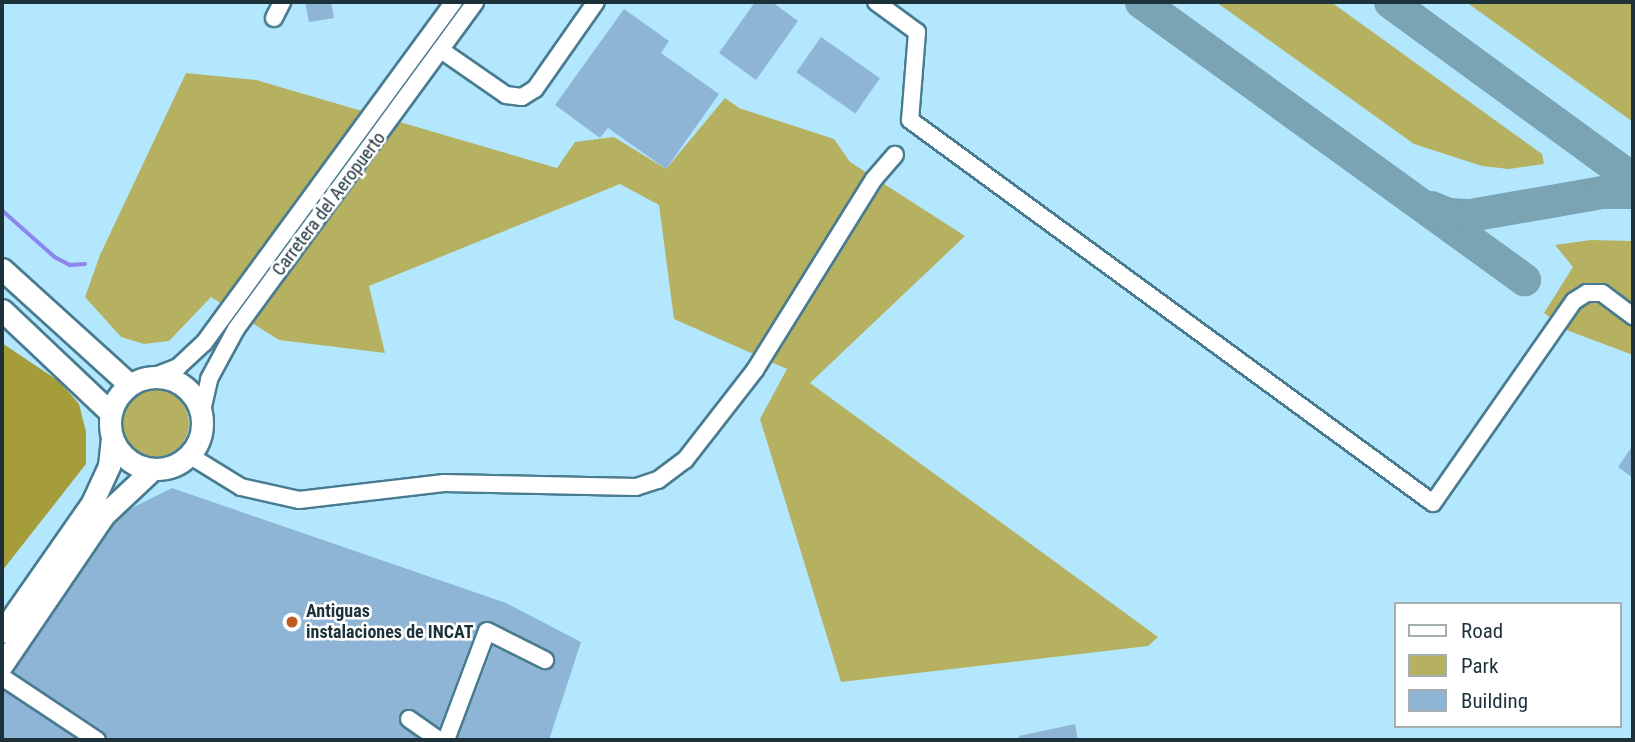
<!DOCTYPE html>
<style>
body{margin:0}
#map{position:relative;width:1635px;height:742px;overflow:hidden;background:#b2e7fe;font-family:"Roboto Condensed",sans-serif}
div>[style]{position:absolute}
.green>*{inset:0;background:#b6b161}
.round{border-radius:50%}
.forest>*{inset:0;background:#a49d39}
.stream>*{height:3.5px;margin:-1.75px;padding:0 1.75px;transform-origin:1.75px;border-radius:1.75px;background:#8d84ec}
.taxiway>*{height:33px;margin:-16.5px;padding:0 16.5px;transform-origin:16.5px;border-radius:16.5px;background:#7aa3b4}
.building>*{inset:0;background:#8fb5d6;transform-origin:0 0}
.roads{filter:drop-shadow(2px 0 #497c90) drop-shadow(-2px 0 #497c90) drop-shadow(0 2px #497c90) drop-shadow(0 -2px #497c90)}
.minor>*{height:16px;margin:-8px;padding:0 8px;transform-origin:8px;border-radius:8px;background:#fff}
.major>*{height:21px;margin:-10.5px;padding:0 10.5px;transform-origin:10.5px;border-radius:10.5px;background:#fff}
.major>.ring{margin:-10.5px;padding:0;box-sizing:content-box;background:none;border:21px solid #fff;border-radius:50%}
.dots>*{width:19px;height:19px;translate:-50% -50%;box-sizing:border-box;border:4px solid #fff;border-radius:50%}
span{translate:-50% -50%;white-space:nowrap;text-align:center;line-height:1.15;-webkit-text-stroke:5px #fff;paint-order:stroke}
.street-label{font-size:18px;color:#1c313a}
.poi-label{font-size:18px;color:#1c313a;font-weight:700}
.left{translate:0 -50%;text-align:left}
.frame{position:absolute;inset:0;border:4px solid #1c313a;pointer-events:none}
.legend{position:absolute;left:1394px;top:602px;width:228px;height:126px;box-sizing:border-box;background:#fff;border:2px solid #a4adb0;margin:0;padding:9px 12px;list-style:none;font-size:21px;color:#1c313a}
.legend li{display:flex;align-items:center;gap:14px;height:35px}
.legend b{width:35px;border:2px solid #a4adb0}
</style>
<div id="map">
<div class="green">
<i style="clip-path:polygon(1216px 2px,1331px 2px,1542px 154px,1544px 164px,1509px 169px,1482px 166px,1414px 144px)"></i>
<i style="clip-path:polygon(1466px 2px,1633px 2px,1633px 122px)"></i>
<i style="clip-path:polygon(186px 73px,256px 80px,557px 168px,575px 142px,614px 137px,666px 169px,725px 98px,739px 108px,834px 139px,850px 162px,965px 236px,810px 383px,1158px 637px,1148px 646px,841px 682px,760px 419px,787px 369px,674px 319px,659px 205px,620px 184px,369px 286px,385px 353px,279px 340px,211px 297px,169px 341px,144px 344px,121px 337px,85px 297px,100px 255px)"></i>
<i style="clip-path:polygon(1591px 240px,1633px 241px,1633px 355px,1569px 331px,1544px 313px,1573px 267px,1555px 245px)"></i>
<i class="round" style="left:121px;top:389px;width:68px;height:68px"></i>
</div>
<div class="forest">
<i style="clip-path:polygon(2px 343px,60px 382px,79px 404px,86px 432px,86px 464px,2px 571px)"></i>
</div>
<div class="stream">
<i style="left:2px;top:210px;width:71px;rotate:41.6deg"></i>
<i style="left:55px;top:257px;width:17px;rotate:28deg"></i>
<i style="left:70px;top:265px;width:15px;rotate:-4deg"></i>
</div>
<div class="taxiway">
<i style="left:1141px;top:2px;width:473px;rotate:35.9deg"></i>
<i style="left:1390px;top:2px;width:301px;rotate:36.1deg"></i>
<i style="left:1431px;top:207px;width:18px;rotate:22deg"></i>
<i style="left:1448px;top:214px;width:22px;rotate:3deg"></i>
<i style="left:1470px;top:215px;width:134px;rotate:-9.9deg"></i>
<i style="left:1602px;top:192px;width:31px"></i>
</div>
<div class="building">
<i style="clip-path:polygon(305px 2px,331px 2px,334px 18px,309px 22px)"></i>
<i style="clip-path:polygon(755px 2px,772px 2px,798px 21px,756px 80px,719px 53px)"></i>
<i style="clip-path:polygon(624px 9px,669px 41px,661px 53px,719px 94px,666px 169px,608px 128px,600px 138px,555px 105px)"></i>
<i style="left:821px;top:37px;width:72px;height:43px;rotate:35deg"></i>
<i style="clip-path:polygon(1633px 445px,1633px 478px,1618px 467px)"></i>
<i style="clip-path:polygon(172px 488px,506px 603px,581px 642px,549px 740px,457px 740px,493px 646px,541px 670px,555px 664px,550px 651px,487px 621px,477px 627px,439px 728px,411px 709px,400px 714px,400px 724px,421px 740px,107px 740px,103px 731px,13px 672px,114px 524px,130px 509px)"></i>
<i style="clip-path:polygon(2px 689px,78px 740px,2px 740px)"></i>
<i style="clip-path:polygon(1075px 724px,1078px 740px,1019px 740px,1019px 736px)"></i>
</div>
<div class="roads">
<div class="minor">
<i style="left:876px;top:2px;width:51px;rotate:36.2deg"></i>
<i style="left:917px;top:32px;width:88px;rotate:94.5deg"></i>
<i style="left:910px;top:120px;width:648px;rotate:36.22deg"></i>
<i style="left:1433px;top:503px;width:246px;rotate:-55.1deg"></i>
<i style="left:1574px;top:301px;width:15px;rotate:-32deg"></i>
<i style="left:1587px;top:293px;width:15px"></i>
<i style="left:1602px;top:293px;width:39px;rotate:37deg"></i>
<i style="left:274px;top:18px;width:18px;rotate:-63deg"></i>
<i style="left:441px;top:50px;width:79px;rotate:34.7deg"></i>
<i style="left:506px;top:95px;width:16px;rotate:7deg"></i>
<i style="left:522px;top:97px;width:15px;rotate:-32deg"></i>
<i style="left:535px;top:89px;width:106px;rotate:-55deg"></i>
<i style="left:155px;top:376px;width:25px;rotate:-21deg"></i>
<i style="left:178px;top:367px;width:35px;rotate:-43deg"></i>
<i style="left:204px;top:343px;width:423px;rotate:-53.8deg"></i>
<i style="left:201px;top:415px;width:37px;rotate:-77deg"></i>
<i style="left:209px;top:379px;width:57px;rotate:-61.6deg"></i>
<i style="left:236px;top:329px;width:405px;rotate:-53.8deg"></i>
<i style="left:189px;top:455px;width:61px;rotate:31.6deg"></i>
<i style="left:241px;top:487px;width:59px;rotate:12.6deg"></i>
<i style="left:299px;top:500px;width:146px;rotate:-6.7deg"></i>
<i style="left:444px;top:483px;width:192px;rotate:1.2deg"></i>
<i style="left:636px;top:487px;width:23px;rotate:-18deg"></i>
<i style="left:658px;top:480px;width:34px;rotate:-37deg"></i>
<i style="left:685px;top:460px;width:114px;rotate:-52.1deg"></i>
<i style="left:755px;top:370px;width:225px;rotate:-58.1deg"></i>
<i style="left:874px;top:179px;width:32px;rotate:-49deg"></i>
<i style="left:2px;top:677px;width:114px;rotate:33.6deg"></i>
<i style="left:409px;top:719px;width:37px;rotate:35deg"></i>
<i style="left:446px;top:740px;width:116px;rotate:-69.4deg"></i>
<i style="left:487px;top:631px;width:65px;rotate:26.6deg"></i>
</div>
<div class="major">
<i style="left:2px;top:269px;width:171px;rotate:42.2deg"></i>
<i style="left:2px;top:310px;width:150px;rotate:43.4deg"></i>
<i class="ring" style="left:110px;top:377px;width:71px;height:71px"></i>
<i style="left:2px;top:632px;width:157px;rotate:-55.1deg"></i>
<i style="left:92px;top:503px;width:41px;rotate:-65.3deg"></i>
<i style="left:109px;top:466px;width:28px;rotate:-84deg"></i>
<i style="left:2px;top:665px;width:181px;rotate:-55.8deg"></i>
<i style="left:104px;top:515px;width:67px;rotate:-43.2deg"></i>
</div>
</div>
<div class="dots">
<i style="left:292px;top:622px;background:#be5a24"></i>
</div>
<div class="street-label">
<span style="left:329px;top:204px;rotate:-53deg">Carretera del Aeropuerto</span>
</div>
<div class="poi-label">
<span class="left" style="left:306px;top:622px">Antiguas<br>instalaciones de INCAT</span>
</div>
<div class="frame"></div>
<ul class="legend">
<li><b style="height:9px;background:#fff"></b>Road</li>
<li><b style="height:19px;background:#b6b161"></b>Park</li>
<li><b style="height:19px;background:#8fb5d6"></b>Building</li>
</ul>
</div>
